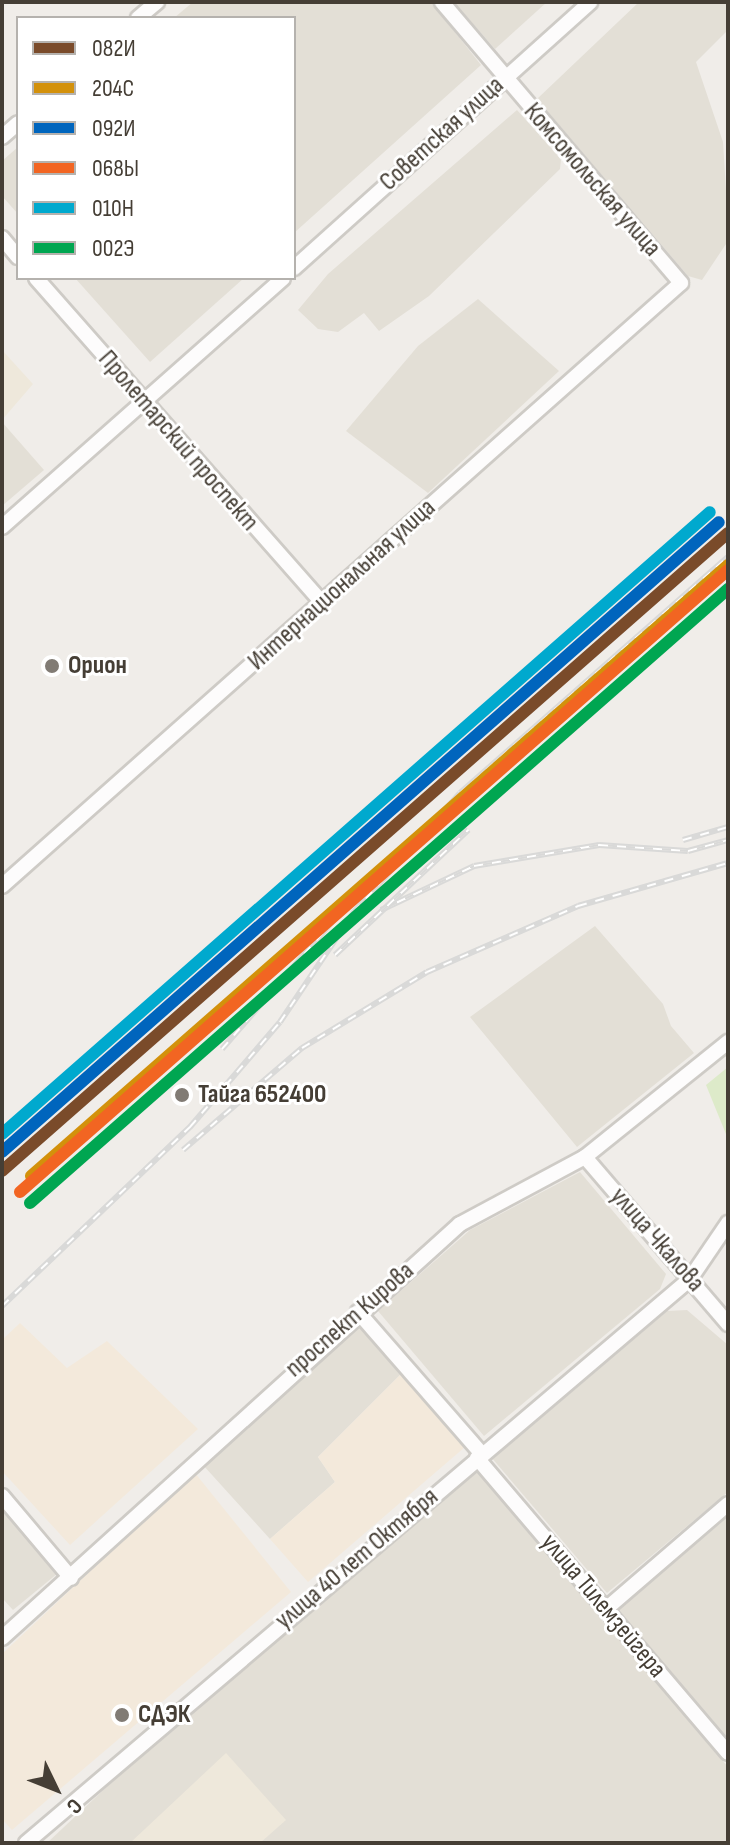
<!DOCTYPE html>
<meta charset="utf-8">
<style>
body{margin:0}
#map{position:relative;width:730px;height:1845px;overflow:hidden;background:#f0ede9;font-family:"Sofia Sans Condensed",sans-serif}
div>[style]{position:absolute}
.residential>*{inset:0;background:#e3dfd6}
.commercial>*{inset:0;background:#f3e9db}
.education>*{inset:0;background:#eee8db}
.green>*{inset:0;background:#ddeac9}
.roads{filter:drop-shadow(2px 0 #cecbc6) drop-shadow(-2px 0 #cecbc6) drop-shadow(0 2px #cecbc6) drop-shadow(0 -2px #cecbc6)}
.minor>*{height:14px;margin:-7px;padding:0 7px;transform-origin:7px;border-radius:7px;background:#fdfcfc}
.rail>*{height:6px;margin-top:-3px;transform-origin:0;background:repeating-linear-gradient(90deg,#fff 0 9px,#d9d9d8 0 18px);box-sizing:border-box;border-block:2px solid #d9d9d8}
.rail-1>*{height:12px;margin:-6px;padding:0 6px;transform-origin:6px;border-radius:6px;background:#7a4b2a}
.rail-2>*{height:12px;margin:-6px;padding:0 6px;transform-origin:6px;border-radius:6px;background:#d3910b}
.rail-3>*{height:12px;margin:-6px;padding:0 6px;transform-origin:6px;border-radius:6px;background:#0065bd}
.rail-4>*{height:12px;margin:-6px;padding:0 6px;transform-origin:6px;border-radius:6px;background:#f26522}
.rail-5>*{height:12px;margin:-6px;padding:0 6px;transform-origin:6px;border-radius:6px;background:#00a9ce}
.rail-6>*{height:12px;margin:-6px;padding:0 6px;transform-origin:6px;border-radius:6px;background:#00a651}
.dots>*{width:22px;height:22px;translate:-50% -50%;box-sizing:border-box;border:4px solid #fff;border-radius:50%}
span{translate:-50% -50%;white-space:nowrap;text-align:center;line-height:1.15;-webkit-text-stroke:6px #fff;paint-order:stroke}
.street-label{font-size:26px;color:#453e35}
.poi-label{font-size:26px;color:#453e35;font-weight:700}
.left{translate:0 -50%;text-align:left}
.frame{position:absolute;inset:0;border:4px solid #453e35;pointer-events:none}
.legend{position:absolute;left:16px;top:16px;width:280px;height:264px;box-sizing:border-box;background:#fff;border:2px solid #b5b2ae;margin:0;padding:10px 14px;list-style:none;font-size:24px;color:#453e35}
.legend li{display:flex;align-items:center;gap:16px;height:40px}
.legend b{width:40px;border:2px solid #b5b2ae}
.north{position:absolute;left:16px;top:1749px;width:80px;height:80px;-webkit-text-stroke:6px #fff;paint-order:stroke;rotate:133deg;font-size:22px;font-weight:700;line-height:32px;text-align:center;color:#453e35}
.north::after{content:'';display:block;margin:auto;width:28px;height:36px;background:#453e35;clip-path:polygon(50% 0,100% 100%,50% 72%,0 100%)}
</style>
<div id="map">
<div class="residential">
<i style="clip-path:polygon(193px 2px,431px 2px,481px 65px,294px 233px,294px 18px,174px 18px)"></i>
<i style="clip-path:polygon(454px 2px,547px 2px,495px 49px)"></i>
<i style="clip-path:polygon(639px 2px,728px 2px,728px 30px,696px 62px,723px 142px,728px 222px,728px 241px,702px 280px,688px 276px,537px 99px)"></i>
<i style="clip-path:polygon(517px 110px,561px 159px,560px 169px,429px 296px,379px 331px,364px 313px,338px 332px,318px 329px,298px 310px,328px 274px)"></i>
<i style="clip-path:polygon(18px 147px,18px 214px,2px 196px,2px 161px)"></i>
<i style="clip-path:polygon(75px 278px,244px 278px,150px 362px)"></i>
<i style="clip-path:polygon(478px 299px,559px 371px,428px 493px,346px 431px,418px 346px)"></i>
<i style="clip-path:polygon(2px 422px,44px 470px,2px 506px)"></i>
<i style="clip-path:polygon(595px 926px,663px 1004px,671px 1026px,694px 1053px,577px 1147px,470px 1017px)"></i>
<i style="clip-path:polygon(580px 1172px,666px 1274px,660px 1289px,484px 1436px,378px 1311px,470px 1230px)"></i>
<i style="clip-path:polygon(687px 1310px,728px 1345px,728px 1492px,607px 1593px,491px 1457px,667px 1311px)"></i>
<i style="clip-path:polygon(359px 1324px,401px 1374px,318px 1457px,335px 1482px,270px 1539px,203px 1465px)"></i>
<i style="clip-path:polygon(476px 1469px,728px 1767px,728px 1843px,47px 1843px,197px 1702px)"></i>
<i style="clip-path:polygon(2px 1502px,63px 1569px,13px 1610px,2px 1598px)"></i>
<i style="clip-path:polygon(728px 1517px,728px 1740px,617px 1610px)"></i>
</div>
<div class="commercial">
<i style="clip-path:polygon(20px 1323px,67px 1368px,107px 1341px,198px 1429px,70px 1545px,2px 1471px,2px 1340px)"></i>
<i style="clip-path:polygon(401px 1374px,465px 1447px,308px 1582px,270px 1539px,335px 1482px,318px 1457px)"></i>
<i style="clip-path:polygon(195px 1473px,291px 1592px,12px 1830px,2px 1819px,2px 1654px)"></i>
</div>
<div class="education">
<i style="clip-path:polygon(2px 350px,33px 384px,2px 420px)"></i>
<i style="clip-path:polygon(226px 1753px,286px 1820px,260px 1843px,130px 1843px)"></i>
</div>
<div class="green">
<i style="clip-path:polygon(728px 1067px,728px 1139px,706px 1085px)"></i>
</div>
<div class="roads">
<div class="minor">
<i style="left:138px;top:18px;width:25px;rotate:-40deg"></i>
<i style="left:2px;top:137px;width:21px;rotate:-41deg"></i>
<i style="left:2px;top:238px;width:25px;rotate:50deg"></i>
<i style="left:294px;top:268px;width:398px;rotate:-41.9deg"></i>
<i style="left:36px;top:278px;width:432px;rotate:48.6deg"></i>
<i style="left:2px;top:527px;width:375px;rotate:-41.5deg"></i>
<i style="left:2px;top:886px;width:908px;rotate:-41.61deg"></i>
<i style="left:681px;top:283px;width:369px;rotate:-130.4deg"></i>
<i style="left:585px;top:1157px;width:220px;rotate:49.4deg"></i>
<i style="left:358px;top:1312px;width:189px;rotate:48.9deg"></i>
<i style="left:477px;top:1458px;width:387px;rotate:49.6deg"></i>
<i style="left:2px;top:1496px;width:107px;rotate:49.9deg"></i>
<i style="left:606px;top:1609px;width:161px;rotate:-40.7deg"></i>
<i style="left:2px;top:1638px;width:617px;rotate:-42.11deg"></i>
<i style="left:460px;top:1224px;width:142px;rotate:-28.2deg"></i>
<i style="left:585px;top:1157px;width:184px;rotate:-38.8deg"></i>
<i style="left:26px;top:1843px;width:871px;rotate:-40.34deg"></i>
<i style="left:690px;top:1279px;width:68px;rotate:-55.8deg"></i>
</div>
</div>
<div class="rail">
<i style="left:683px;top:840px;width:47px;rotate:-16.1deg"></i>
<i style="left:381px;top:910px;width:103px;rotate:-25.3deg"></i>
<i style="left:474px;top:866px;width:127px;rotate:-9.5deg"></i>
<i style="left:599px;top:845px;width:89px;rotate:3.9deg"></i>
<i style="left:688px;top:851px;width:41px;rotate:-15.4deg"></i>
<i style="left:335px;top:955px;width:183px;rotate:-43.2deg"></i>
<i style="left:222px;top:1049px;width:198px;rotate:-49.1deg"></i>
<i style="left:183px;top:1150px;width:157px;rotate:-40.6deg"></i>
<i style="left:302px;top:1048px;width:146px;rotate:-31.3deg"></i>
<i style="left:427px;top:972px;width:165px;rotate:-23.6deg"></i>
<i style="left:578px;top:906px;width:156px;rotate:-16deg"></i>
<i style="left:2px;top:1306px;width:260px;rotate:-43.6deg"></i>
<i style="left:190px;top:1127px;width:138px;rotate:-49.4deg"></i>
<i style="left:280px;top:1022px;width:133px;rotate:-56.1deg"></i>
<i style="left:354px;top:912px;width:159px;rotate:-48.3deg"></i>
<i style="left:460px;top:793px;width:357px;rotate:-41.4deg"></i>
</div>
<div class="rail-1">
<i style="left:2px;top:1171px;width:966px;rotate:-41.31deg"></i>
</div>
<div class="rail-2">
<i style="left:31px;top:1176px;width:927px;rotate:-41.24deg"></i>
</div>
<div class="rail-3">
<i style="left:2px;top:1152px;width:954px;rotate:-41.3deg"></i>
</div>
<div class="rail-4">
<i style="left:20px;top:1192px;width:942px;rotate:-41.3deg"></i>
</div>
<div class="rail-5">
<i style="left:2px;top:1134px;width:942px;rotate:-41.3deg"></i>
</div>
<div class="rail-6">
<i style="left:30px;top:1203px;width:930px;rotate:-41.34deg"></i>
</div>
<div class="dots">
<i style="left:52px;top:666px;background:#817b74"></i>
<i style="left:182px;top:1095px;background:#817b74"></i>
<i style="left:122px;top:1715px;background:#817b74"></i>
</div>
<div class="street-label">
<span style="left:442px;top:134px;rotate:-42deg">Советская улица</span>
<span style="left:592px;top:180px;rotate:49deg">Комсомольская улица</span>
<span style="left:178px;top:441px;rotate:49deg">Пролетарский проспект</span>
<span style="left:342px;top:585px;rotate:-42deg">Интернациональная улица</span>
<span style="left:657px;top:1240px;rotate:49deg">улица Чкалова</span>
<span style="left:350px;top:1320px;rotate:-41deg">проспект Кирова</span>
<span style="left:357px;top:1559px;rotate:-40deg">улица 40 лет Октября</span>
<span style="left:603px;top:1606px;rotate:50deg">улица Тилемзейгера</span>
</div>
<div class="poi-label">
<span class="left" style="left:68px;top:666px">Орион</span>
<span class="left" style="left:198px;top:1095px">Тайга 652400</span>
<span class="left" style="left:138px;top:1715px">СДЭК</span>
</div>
<div class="frame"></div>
<ul class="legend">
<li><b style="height:10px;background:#7a4b2a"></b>082И</li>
<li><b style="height:10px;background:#d3910b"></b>204С</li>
<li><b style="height:10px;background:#0065bd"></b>092И</li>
<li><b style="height:10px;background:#f26522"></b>068Ы</li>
<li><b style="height:10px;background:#00a9ce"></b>010Н</li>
<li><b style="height:10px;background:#00a651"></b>002Э</li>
</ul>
<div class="north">С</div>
</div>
